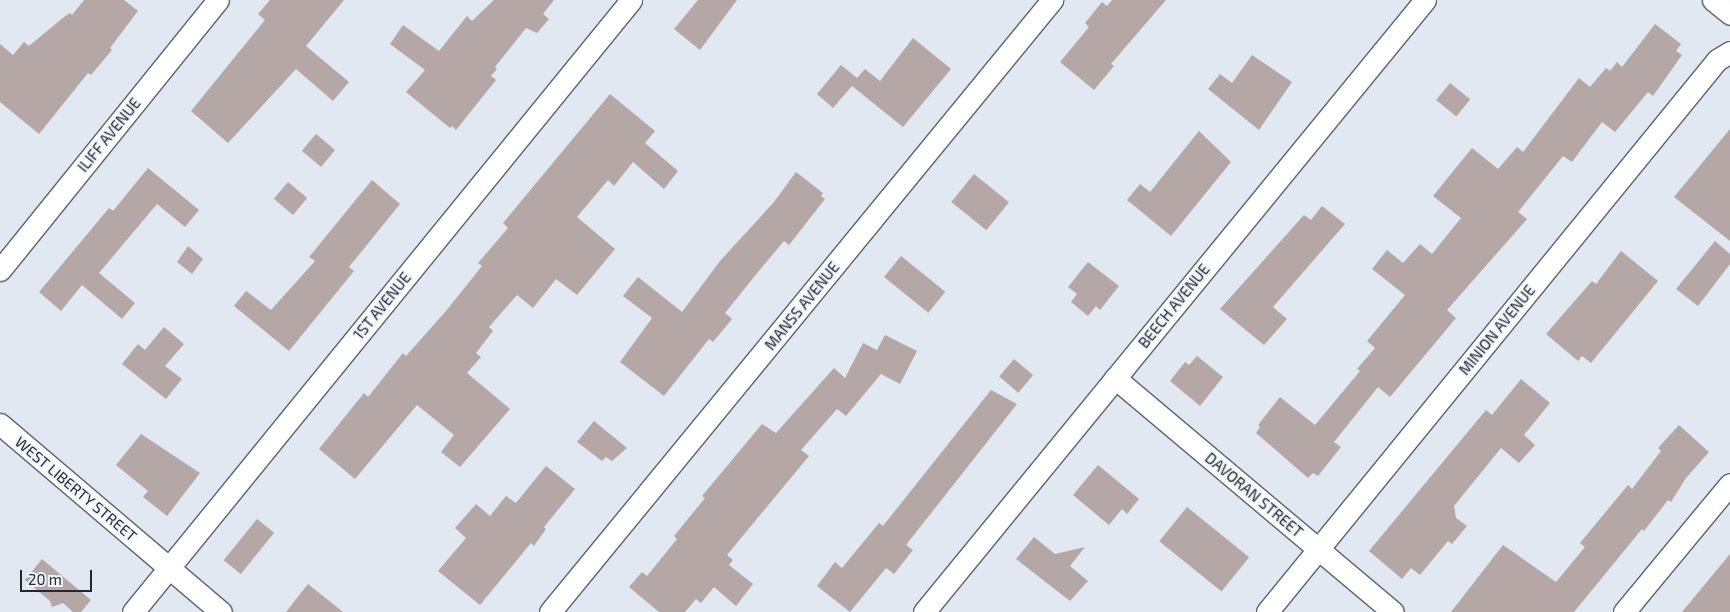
<!DOCTYPE html>
<style>
body{margin:0}
#map{position:relative;width:1730px;height:612px;overflow:hidden;background:#e1e8f2;font-family:"Exo 2",sans-serif}
div>[style]{position:absolute}
.building>*{inset:0;background:#b5a7a5;transform-origin:0 0}
.roads{filter:drop-shadow(1px 0 #5e646d) drop-shadow(-1px 0 #5e646d) drop-shadow(0 1px #5e646d) drop-shadow(0 -1px #5e646d)}
.minor>*{height:21px;margin:-10.5px;padding:0 10.5px;transform-origin:10.5px;border-radius:10.5px;background:#fff}
span{translate:-50% -50%;white-space:nowrap;text-align:center;line-height:1.15;-webkit-text-stroke:4px #eff5fe;paint-order:stroke}
.street-label{font-size:15px;color:#24272b}
.scale{position:absolute;left:20px;top:570px;width:72px;height:22px;box-sizing:border-box;border:2px solid #24272b;border-top:0;padding-left:6px;font-size:15px;line-height:18px;white-space:nowrap;color:#24272b;-webkit-text-stroke:4px #eff5fe;paint-order:stroke}
</style>
<div id="map">
<div class="building">
<i style="clip-path:polygon(84px 0,124px 0,138px 11px,110px 48px,112px 50px,91px 75px,88px 73px,39px 134px,0 102px,0 44px,13px 55px,24px 42px,29px 46px,64px 17px,70px 13px,72px 15px)"></i>
<i style="clip-path:polygon(270px 0,344px 0,306px 46px,349px 82px,333px 101px,296px 69px,228px 143px,191px 111px,265px 20px,258px 14px)"></i>
<i style="clip-path:polygon(494px 0,554px 0,543px 14px,549px 19px,537px 33px,526px 28px,495px 67px,497px 69px,491px 76px,496px 80px,456px 130px,452px 126px,450px 128px,406px 92px,425px 70px,390px 44px,403px 25px,439px 51px,467px 16px,472px 21px)"></i>
<i style="clip-path:polygon(698px 0,737px 0,700px 50px,674px 29px)"></i>
<i style="clip-path:polygon(1112px 0,1166px 0,1111px 64px,1114px 66px,1094px 90px,1060px 62px,1089px 27px,1085px 23px,1102px 2px,1107px 6px)"></i>
<i style="clip-path:polygon(1655px 24px,1681px 44px,1676px 51px,1682px 55px,1653px 96px,1648px 92px,1615px 132px,1602px 122px,1572px 162px,1563px 156px,1518px 212px,1527px 219px,1447px 310px,1456px 318px,1390px 397px,1378px 387px,1334px 442px,1341px 447px,1318px 476px,1313px 473px,1308px 478px,1256px 433px,1260px 427px,1258px 425px,1280px 397px,1315px 425px,1360px 371px,1357px 369px,1375px 348px,1367px 341px,1405px 295px,1372px 269px,1387px 250px,1403px 263px,1420px 244px,1432px 254px,1461px 218px,1433px 196px,1472px 148px,1498px 169px,1517px 147px,1523px 152px,1579px 78px,1590px 87px,1606px 68px,1610px 71px,1617px 62px,1622px 67px)"></i>
<i style="clip-path:polygon(913px 38px,951px 69px,903px 127px,852px 86px,833px 108px,817px 94px,841px 65px,857px 78px,865px 69px,880px 81px)"></i>
<i style="clip-path:polygon(1252px 55px,1292px 82px,1259px 130px,1208px 89px,1220px 74px,1232px 83px)"></i>
<i style="left:1450px;top:83px;width:26px;height:22px;rotate:39deg"></i>
<i style="clip-path:polygon(610px 94px,655px 131px,645px 143px,678px 171px,664px 189px,633px 162px,614px 186px,608px 180px,577px 217px,615px 249px,577px 295px,556px 279px,533px 308px,517px 295px,489px 327px,493px 331px,476px 353px,481px 357px,467px 373px,510px 409px,460px 467px,441px 452px,454px 435px,417px 405px,355px 479px,319px 449px,364px 393px,368px 397px,403px 353px,406px 356px,446px 311px,482px 266px,478px 263px,508px 228px,503px 223px)"></i>
<i style="clip-path:polygon(1730px 129px,1730px 241px,1674px 197px)"></i>
<i style="clip-path:polygon(1199px 131px,1231px 162px,1171px 236px,1127px 200px,1140px 184px,1150px 192px)"></i>
<i style="left:316px;top:134px;width:25px;height:22px;rotate:40deg"></i>
<i style="clip-path:polygon(148px 168px,199px 210px,185px 227px,157px 204px,99px 273px,135px 303px,122px 319px,82px 285px,61px 311px,39px 292px,109px 208px,113px 211px)"></i>
<i style="clip-path:polygon(796px 172px,823px 193px,821px 196px,825px 199px,789px 245px,784px 241px,758px 272px,725px 313px,732px 319px,713px 342px,709px 339px,664px 396px,620px 362px,652px 318px,623px 296px,638px 277px,682px 312px,720px 261px,774px 202px)"></i>
<i style="left:974px;top:174px;width:45px;height:36px;rotate:39deg"></i>
<i style="clip-path:polygon(372px 180px,400px 204px,349px 267px,354px 271px,289px 351px,234px 306px,246px 291px,271px 310px,315px 261px,309px 257px)"></i>
<i style="left:288px;top:182px;width:25px;height:22px;rotate:40deg"></i>
<i style="clip-path:polygon(1322px 206px,1345px 224px,1273px 307px,1287px 319px,1264px 345px,1220px 309px,1304px 215px,1311px 220px)"></i>
<i style="clip-path:polygon(1715px 241px,1730px 254px,1730px 264px,1698px 306px,1676px 289px)"></i>
<i style="clip-path:polygon(188px 246px,203px 259px,192px 274px,177px 262px)"></i>
<i style="clip-path:polygon(1621px 251px,1658px 281px,1591px 363px,1582px 356px,1578px 361px,1546px 334px,1592px 281px,1596px 284px)"></i>
<i style="left:901px;top:256px;width:57px;height:27px;rotate:39deg"></i>
<i style="clip-path:polygon(1088px 262px,1119px 286px,1100px 310px,1096px 306px,1088px 316px,1071px 302px,1077px 294px,1068px 287px)"></i>
<i style="clip-path:polygon(164px 327px,184px 344px,165px 366px,182px 379px,166px 399px,122px 364px,138px 344px,145px 350px)"></i>
<i style="clip-path:polygon(885px 335px,917px 351px,900px 384px,881px 374px,846px 416px,837px 409px,801px 450px,809px 456px,727px 555px,733px 560px,729px 565px,753px 584px,736px 606px,714px 587px,701px 603px,696px 599px,685px 612px,659px 612px,629px 587px,642px 572px,647px 576px,677px 539px,674px 536px,705px 498px,702px 496px,762px 424px,776px 433px,834px 368px,845px 378px,863px 343px,877px 350px)"></i>
<i style="clip-path:polygon(1197px 356px,1223px 377px,1200px 406px,1170px 381px,1185px 362px,1189px 365px)"></i>
<i style="left:1014px;top:359px;width:25px;height:23px;rotate:40deg"></i>
<i style="clip-path:polygon(1521px 379px,1550px 403px,1524px 435px,1535px 445px,1519px 463px,1501px 448px,1454px 506px,1456px 518px,1467px 526px,1452px 544px,1448px 541px,1420px 575px,1411px 568px,1402px 579px,1369px 551px,1486px 410px,1492px 415px)"></i>
<i style="clip-path:polygon(991px 390px,1017px 404px,906px 545px,913px 550px,894px 574px,886px 568px,850px 612px,817px 586px,835px 562px,842px 568px,879px 523px,883px 526px)"></i>
<i style="clip-path:polygon(594px 421px,627px 448px,612px 461px,606px 457px,602px 461px,577px 442px)"></i>
<i style="clip-path:polygon(1679px 425px,1709px 452px,1686px 478px,1671px 502px,1668px 500px,1644px 531px,1642px 529px,1574px 612px,1451px 612px,1503px 545px,1556px 582px,1585px 547px,1580px 543px,1628px 485px,1632px 489px,1661px 451px,1658px 448px)"></i>
<i style="clip-path:polygon(141px 434px,200px 473px,167px 516px,143px 497px,148px 491px,116px 465px)"></i>
<i style="clip-path:polygon(1098px 465px,1139px 499px,1127px 514px,1122px 509px,1109px 525px,1073px 495px)"></i>
<i style="clip-path:polygon(546px 466px,575px 489px,544px 527px,546px 529px,534px 546px,531px 543px,480px 605px,438px 571px,466px 538px,455px 528px,476px 504px,490px 516px,506px 496px,516px 503px)"></i>
<i style="left:1187px;top:507px;width:80px;height:44px;rotate:39deg"></i>
<i style="left:257px;top:519px;width:22px;height:53px;rotate:39deg"></i>
<i style="clip-path:polygon(1034px 537px,1055px 554px,1085px 547px,1070px 566px,1088px 581px,1070px 601px,1016px 559px)"></i>
<i style="clip-path:polygon(1730px 554px,1730px 612px,1682px 612px)"></i>
<i style="clip-path:polygon(42px 559px,91px 600px,81px 612px,73px 612px,63px 603px,52px 607px,50px 601px,25px 580px)"></i>
<i style="clip-path:polygon(308px 584px,343px 612px,286px 612px)"></i>
</div>
<div class="roads">
<div class="minor">
<i style="left:1713px;top:0;width:22px;rotate:39deg"></i>
<i style="left:0;top:270px;width:347px;rotate:-51.1deg"></i>
<i style="left:1115px;top:378px;width:363px;rotate:40.1deg"></i>
<i style="left:0;top:424px;width:290px;rotate:40.4deg"></i>
<i style="left:133px;top:612px;width:789px;rotate:-50.86deg"></i>
<i style="left:550px;top:612px;width:792px;rotate:-50.64deg"></i>
<i style="left:924px;top:612px;width:791px;rotate:-50.7deg"></i>
<i style="left:1267px;top:612px;width:712px;rotate:-50.81deg"></i>
<i style="left:1717px;top:60px;width:15px;rotate:-32deg"></i>
<i style="left:1624px;top:612px;width:166px;rotate:-50.4deg"></i>
</div>
</div>
<div class="street-label">
<span style="left:109px;top:135px;rotate:-51deg">ILIFF AVENUE</span>
<span style="left:382px;top:306px;rotate:-51deg">1ST AVENUE</span>
<span style="left:802px;top:306px;rotate:-51deg">MANSS AVENUE</span>
<span style="left:1174px;top:306px;rotate:-51deg">BEECH AVENUE</span>
<span style="left:1497px;top:330px;rotate:-51deg">MINION AVENUE</span>
<span style="left:76px;top:489px;rotate:40deg">WEST LIBERTY STREET</span>
<span style="left:1254px;top:495px;rotate:40deg">DAVORAN STREET</span>
</div>
<div class="scale">20 m</div>
</div>
